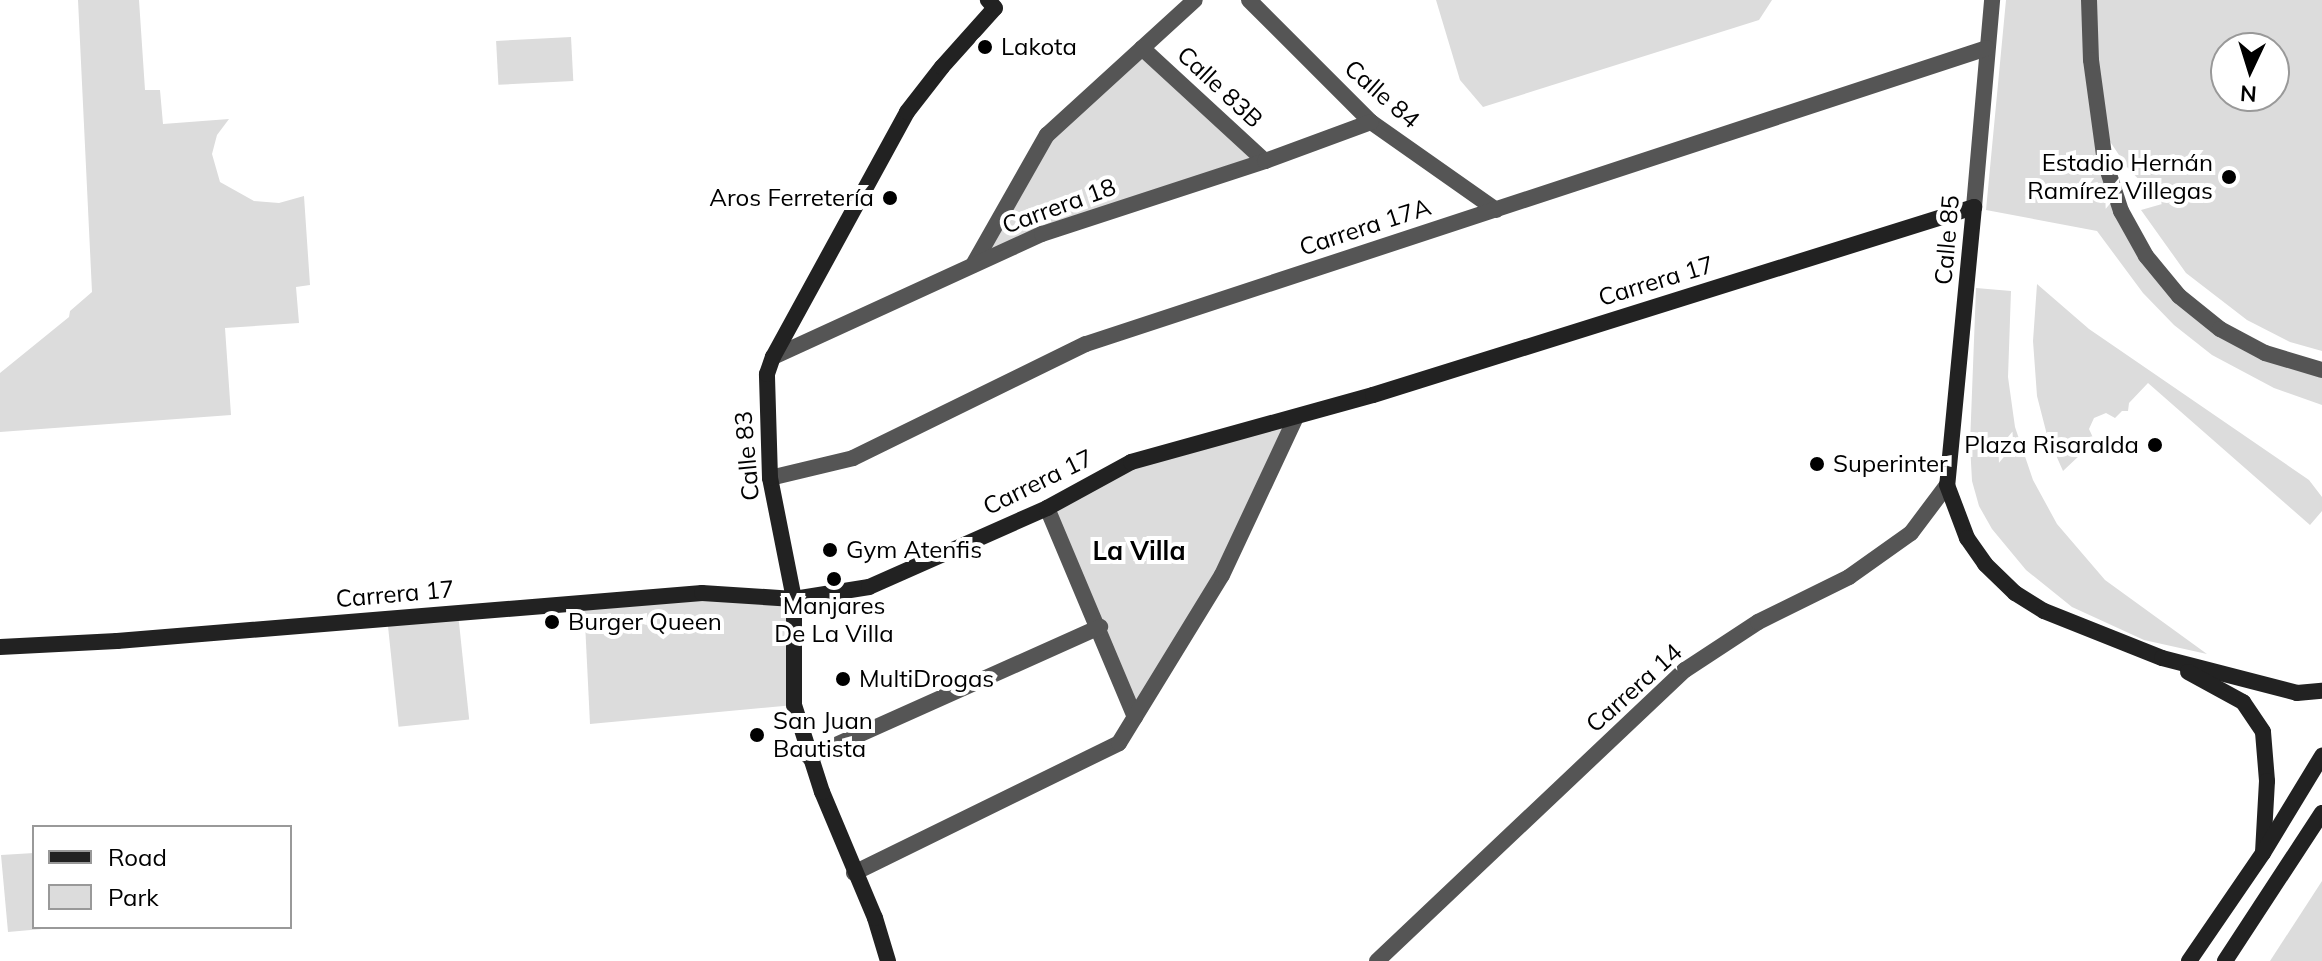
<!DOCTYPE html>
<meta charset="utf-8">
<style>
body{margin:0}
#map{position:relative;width:2322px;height:961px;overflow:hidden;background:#fff;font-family:Mulish,sans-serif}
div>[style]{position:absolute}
.green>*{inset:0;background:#dcdcdc;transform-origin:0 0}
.street>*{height:16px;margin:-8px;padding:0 8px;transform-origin:8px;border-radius:8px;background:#555}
.secondary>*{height:16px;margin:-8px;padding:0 8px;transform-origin:8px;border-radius:8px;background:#222}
.dots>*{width:22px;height:22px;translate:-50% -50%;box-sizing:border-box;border:4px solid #fff;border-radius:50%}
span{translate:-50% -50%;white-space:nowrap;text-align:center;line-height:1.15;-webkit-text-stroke:8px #fff;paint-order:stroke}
.poi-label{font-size:24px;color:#000}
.left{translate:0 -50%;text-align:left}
.right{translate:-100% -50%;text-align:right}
.street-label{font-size:24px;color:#000}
.neighbourhood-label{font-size:26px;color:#000;font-weight:700}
.legend{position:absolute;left:32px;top:825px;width:260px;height:104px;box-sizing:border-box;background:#fff;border:2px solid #999;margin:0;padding:10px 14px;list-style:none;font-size:24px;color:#000}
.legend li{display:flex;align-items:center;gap:16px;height:40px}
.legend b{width:40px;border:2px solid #999}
.north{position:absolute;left:2210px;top:32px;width:80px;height:80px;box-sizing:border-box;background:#fff;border:2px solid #999;border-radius:50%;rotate:184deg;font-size:22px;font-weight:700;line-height:32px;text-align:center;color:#000}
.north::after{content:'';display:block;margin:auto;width:28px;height:36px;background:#000;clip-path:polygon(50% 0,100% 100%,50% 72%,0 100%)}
</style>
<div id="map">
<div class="green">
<i style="clip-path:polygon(78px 0,139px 0,145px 90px,160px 90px,163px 124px,229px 119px,217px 135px,212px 154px,220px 182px,254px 201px,279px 203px,304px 196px,310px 285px,296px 287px,299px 323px,225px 328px,231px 415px,0 432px,0 373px,69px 317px,70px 311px,92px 292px)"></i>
<i style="clip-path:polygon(1436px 0,1772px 0,1759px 20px,1483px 107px,1460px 80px)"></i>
<i style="clip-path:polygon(evenodd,2006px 0,2322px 0,2322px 351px,2290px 342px,2247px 320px,2186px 273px,2141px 210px,2162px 204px,2127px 167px,2101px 128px,2132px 234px,2220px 329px,2322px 370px,2322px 405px,2274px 388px,2212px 355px,2174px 325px,2143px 293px,2097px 231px,1986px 210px,2006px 0,2226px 48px,2274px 48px,2274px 96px,2226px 96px,2226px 48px)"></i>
<i style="left:571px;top:37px;width:44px;height:75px;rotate:87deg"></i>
<i style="clip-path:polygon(1142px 48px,1265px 161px,973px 265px,1031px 161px)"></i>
<i style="clip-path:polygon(2037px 284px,2089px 329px,2309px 480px,2322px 497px,2322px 511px,2310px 525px,2148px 383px,2129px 403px,2128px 411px,2122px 411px,2115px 418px,2106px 413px,2094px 418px,2089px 429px,2095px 442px,2088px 447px,2089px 452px,2081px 454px,2063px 471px,2047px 435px,2037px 396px,2033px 341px)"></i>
<i style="clip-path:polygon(1976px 288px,2011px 291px,2008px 377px,2015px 427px,2033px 480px,2057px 524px,2105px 580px,2207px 654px,2144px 640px,2072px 607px,2026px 570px,1992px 529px,1979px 506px,1972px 481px,1970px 444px)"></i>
<i style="clip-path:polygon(1296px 417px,1222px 575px,1135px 717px,1047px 508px,1131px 462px)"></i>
<i style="clip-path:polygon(794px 599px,794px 705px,590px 724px,584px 602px)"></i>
<i style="left:458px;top:613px;width:107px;height:71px;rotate:84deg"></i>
<i style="clip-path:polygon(34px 853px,34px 927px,53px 928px,8px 932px,1px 855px)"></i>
<i style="clip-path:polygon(2322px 881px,2322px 961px,2270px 961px)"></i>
</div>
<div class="street">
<i style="left:1249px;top:0;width:173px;rotate:45deg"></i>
<i style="left:1371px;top:122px;width:153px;rotate:35.1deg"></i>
<i style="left:2089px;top:0;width:60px;rotate:88.1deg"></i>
<i style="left:2091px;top:60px;width:103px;rotate:82.2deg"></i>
<i style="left:2105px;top:162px;width:52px;rotate:71.9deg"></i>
<i style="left:2121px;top:211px;width:51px;rotate:60.9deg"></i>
<i style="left:2146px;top:256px;width:52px;rotate:50.5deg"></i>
<i style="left:2179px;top:296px;width:53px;rotate:38.8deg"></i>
<i style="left:2220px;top:329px;width:51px;rotate:28.1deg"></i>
<i style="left:2265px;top:353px;width:59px;rotate:16.6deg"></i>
<i style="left:1142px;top:48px;width:167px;rotate:42.6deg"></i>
<i style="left:1974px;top:207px;width:208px;rotate:-85deg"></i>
<i style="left:973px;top:265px;width:150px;rotate:-60.4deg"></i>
<i style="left:1047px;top:135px;width:200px;rotate:-42.4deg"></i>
<i style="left:773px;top:357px;width:296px;rotate:-24.6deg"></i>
<i style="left:1042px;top:234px;width:235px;rotate:-18.1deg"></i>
<i style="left:1265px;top:161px;width:113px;rotate:-20.2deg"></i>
<i style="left:770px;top:478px;width:85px;rotate:-13.5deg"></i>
<i style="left:853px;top:458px;width:259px;rotate:-26.1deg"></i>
<i style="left:1086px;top:344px;width:948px;rotate:-18.19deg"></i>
<i style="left:1047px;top:508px;width:227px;rotate:67.2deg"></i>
<i style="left:809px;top:757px;width:319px;rotate:-24.1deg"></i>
<i style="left:854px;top:873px;width:295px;rotate:-26.1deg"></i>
<i style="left:1119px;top:743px;width:197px;rotate:-58.5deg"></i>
<i style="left:1222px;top:575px;width:174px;rotate:-64.9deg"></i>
<i style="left:1377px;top:961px;width:424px;rotate:-43.4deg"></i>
<i style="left:1685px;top:670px;width:87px;rotate:-33.3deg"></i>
<i style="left:1758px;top:622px;width:102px;rotate:-26.3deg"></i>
<i style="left:1849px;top:577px;width:76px;rotate:-35.4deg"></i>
<i style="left:1911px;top:533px;width:60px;rotate:-53.1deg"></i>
</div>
<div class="secondary">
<i style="left:0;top:647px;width:117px;rotate:-2.9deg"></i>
<i style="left:117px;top:641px;width:587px;rotate:-4.69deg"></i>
<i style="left:702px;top:593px;width:92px;rotate:3.7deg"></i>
<i style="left:794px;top:599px;width:76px;rotate:-9.1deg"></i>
<i style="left:869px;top:587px;width:195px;rotate:-23.9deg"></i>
<i style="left:1047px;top:508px;width:96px;rotate:-28.7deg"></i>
<i style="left:1131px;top:462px;width:251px;rotate:-15.5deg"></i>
<i style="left:1373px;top:395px;width:630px;rotate:-17.37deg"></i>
<i style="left:1974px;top:207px;width:279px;rotate:95.5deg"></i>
<i style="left:1947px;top:485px;width:57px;rotate:69.3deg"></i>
<i style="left:1967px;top:538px;width:32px;rotate:55deg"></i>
<i style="left:1985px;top:564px;width:42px;rotate:44deg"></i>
<i style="left:2015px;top:593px;width:34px;rotate:32deg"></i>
<i style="left:2044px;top:611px;width:127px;rotate:21.7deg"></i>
<i style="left:2162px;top:658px;width:139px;rotate:14.5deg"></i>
<i style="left:2297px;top:693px;width:25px;rotate:-5deg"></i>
<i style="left:2188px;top:672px;width:63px;rotate:28.6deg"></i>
<i style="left:2243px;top:702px;width:36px;rotate:56deg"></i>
<i style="left:2263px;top:732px;width:49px;rotate:85.3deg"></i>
<i style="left:2267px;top:781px;width:72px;rotate:93.2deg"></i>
<i style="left:888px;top:961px;width:45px;rotate:-106.8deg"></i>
<i style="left:875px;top:918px;width:137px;rotate:-112.8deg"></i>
<i style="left:822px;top:792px;width:91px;rotate:-107.8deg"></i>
<i style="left:794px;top:705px;width:106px;rotate:-90deg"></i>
<i style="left:794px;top:599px;width:123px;rotate:-101.2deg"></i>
<i style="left:770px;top:478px;width:104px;rotate:-91.7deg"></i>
<i style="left:767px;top:374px;width:18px;rotate:-71deg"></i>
<i style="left:773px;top:357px;width:279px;rotate:-61.3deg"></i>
<i style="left:907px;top:112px;width:57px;rotate:-52.1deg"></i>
<i style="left:942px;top:67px;width:79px;rotate:-48.1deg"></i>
<i style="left:995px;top:8px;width:11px;rotate:-131deg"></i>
<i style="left:2189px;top:961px;width:131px;rotate:-55.6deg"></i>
<i style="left:2263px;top:853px;width:114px;rotate:-58.7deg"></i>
<i style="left:2225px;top:961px;width:177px;rotate:-56.8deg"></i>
</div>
<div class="dots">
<i style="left:985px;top:47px;background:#000"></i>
<i style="left:2229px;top:177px;background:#000"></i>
<i style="left:890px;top:198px;background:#000"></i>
<i style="left:2155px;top:445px;background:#000"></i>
<i style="left:1817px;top:464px;background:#000"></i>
<i style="left:830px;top:550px;background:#000"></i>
<i style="left:834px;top:579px;background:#000"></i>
<i style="left:552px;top:622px;background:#000"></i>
<i style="left:843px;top:679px;background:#000"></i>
<i style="left:757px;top:735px;background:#000"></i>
</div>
<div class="poi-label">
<span class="left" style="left:1001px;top:47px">Lakota</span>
<span class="right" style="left:2213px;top:177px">Estadio Hernán<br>Ramírez Villegas</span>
<span class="right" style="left:874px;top:198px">Aros Ferretería</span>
<span class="right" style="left:2139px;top:445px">Plaza Risaralda</span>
<span class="left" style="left:1833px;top:464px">Superinter</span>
<span class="left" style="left:846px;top:550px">Gym Atenfis</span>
<span style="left:834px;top:620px">Manjares<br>De La Villa</span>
<span class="left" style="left:568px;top:622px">Burger Queen</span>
<span class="left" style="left:859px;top:679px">MultiDrogas</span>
<span class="left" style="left:773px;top:735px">San Juan<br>Bautista</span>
</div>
<div class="street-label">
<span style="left:1220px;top:87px;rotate:43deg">Calle 83B</span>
<span style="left:1382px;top:94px;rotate:41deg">Calle 84</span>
<span style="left:1059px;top:206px;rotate:-20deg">Carrera 18</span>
<span style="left:1365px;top:227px;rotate:-18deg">Carrera 17A</span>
<span style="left:1947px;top:240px;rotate:-85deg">Calle 85</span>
<span style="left:1656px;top:281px;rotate:-17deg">Carrera 17</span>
<span style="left:747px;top:456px;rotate:-95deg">Calle 83</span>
<span style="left:1038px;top:482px;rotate:-26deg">Carrera 17</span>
<span style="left:395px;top:594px;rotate:-5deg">Carrera 17</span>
<span style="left:1634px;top:688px;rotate:-42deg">Carrera 14</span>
</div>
<div class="neighbourhood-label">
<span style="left:1139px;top:551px">La Villa</span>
</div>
<ul class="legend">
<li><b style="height:10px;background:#222"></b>Road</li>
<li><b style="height:22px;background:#dcdcdc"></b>Park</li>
</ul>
<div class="north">N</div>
</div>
